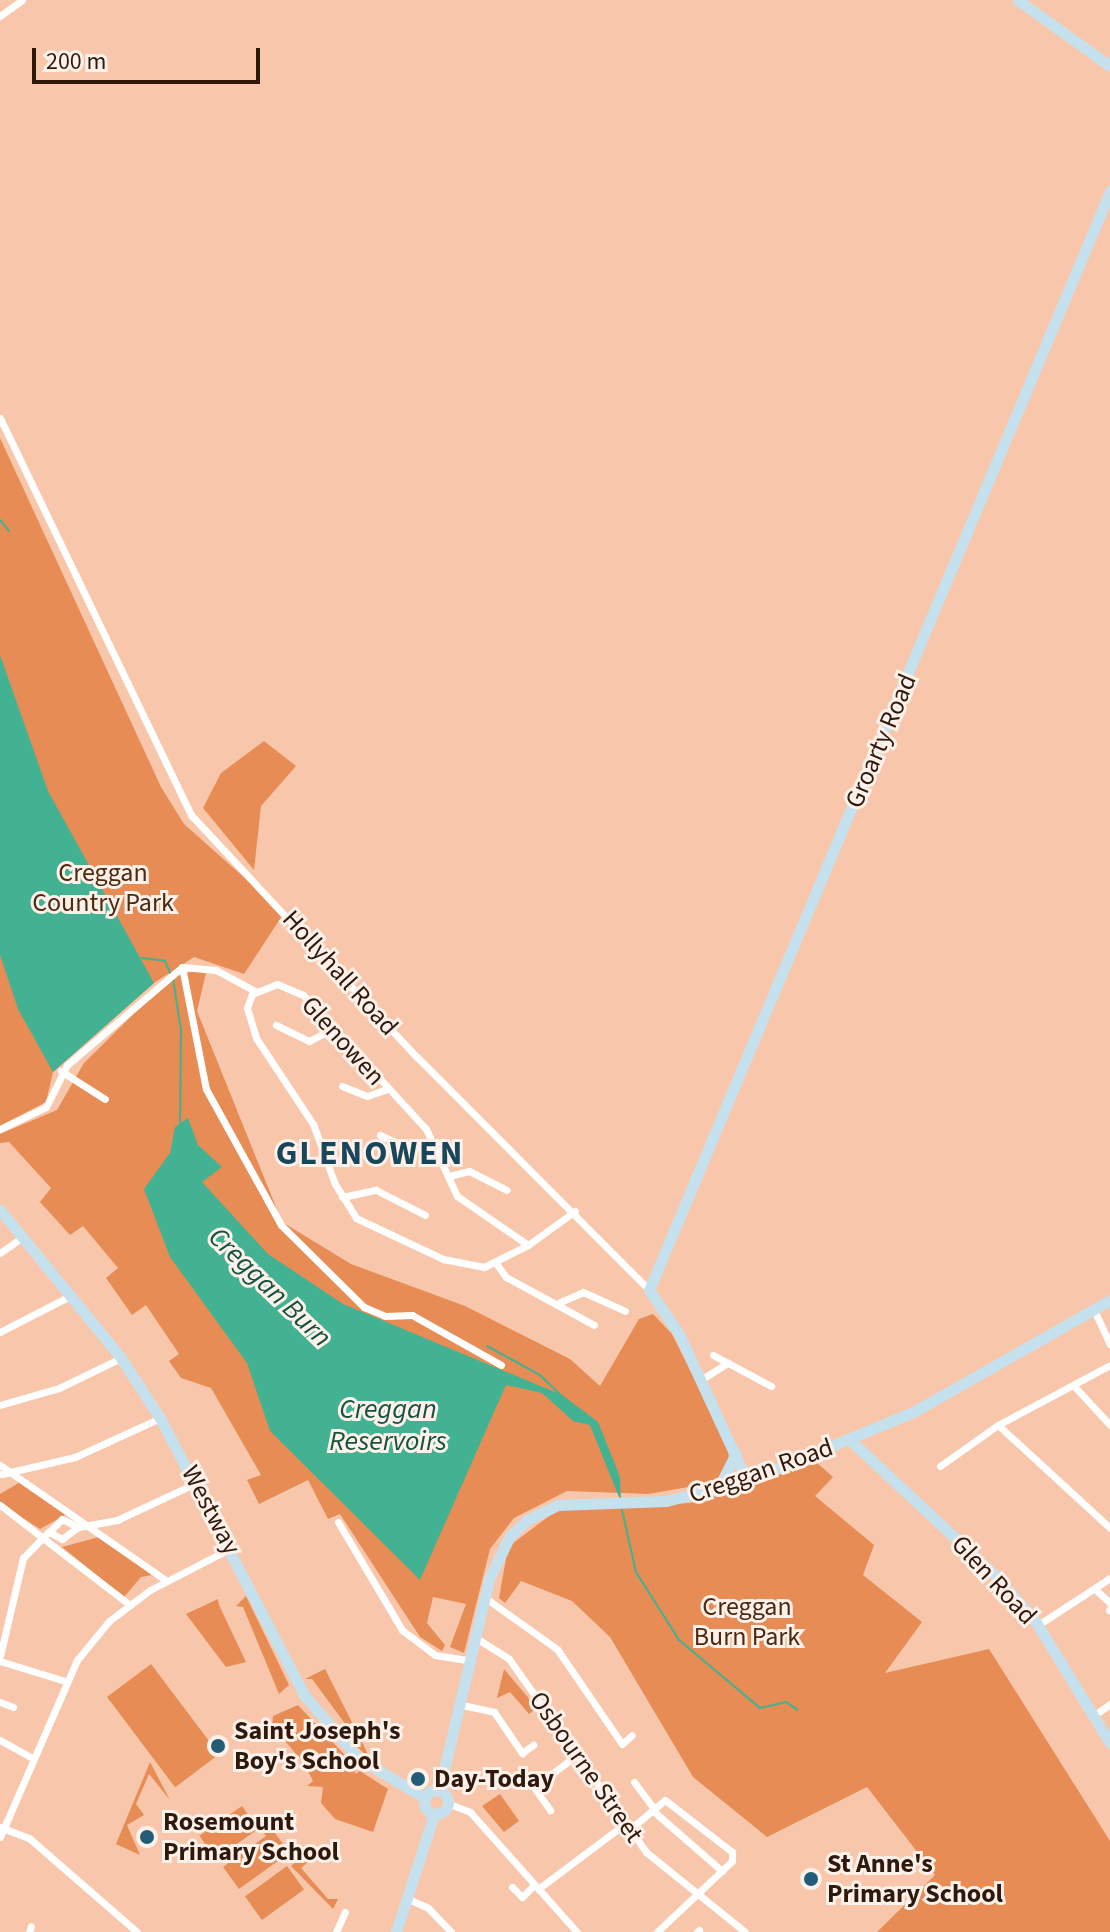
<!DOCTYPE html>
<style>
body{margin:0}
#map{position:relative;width:1110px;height:1932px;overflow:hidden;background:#f8c7ab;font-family:"Source Sans 3",sans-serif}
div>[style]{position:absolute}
.green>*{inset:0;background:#e78c54;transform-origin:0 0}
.water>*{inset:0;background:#42b292}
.stream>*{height:2px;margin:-1px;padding:0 1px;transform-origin:1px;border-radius:1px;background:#42b292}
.street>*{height:7px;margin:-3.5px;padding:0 3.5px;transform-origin:3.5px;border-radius:3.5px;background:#fff}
.secondary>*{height:11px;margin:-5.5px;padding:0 5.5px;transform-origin:5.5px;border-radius:5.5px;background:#c6e1ee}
.secondary>.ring{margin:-5.5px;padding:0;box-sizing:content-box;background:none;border:11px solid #c6e1ee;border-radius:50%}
.dots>*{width:22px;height:22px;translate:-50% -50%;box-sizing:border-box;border:4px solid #fdf1ea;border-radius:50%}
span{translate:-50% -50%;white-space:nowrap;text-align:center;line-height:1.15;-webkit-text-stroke:6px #fdf1ea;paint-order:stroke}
.street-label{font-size:26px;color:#2f190c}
.park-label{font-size:26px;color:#4e280f}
.poi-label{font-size:26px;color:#2f190c;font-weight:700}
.left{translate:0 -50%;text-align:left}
.water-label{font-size:28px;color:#135140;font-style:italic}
.district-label{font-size:34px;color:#18465a;font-weight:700;letter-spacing:2px}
.scale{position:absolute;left:32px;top:48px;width:228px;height:36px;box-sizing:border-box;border:4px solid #2f190c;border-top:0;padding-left:10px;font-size:24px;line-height:28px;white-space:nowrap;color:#2f190c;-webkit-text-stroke:6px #fdf1ea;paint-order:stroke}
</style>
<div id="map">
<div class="green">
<i style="clip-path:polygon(0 438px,161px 787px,184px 824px,284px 913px,244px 974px,194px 957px,154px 983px,53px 1072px,46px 1102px,0 1126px)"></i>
<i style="clip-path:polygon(264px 741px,296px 766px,261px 806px,254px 870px,203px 808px,221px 773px)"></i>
<i style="clip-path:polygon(197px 970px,206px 973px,197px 1011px,282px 1222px,351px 1264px,465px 1306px,570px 1359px,600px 1386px,639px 1319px,653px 1314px,672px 1334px,728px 1446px,729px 1459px,717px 1482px,648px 1494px,567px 1491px,514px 1518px,490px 1549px,464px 1653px,450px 1647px,466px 1604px,433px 1597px,427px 1623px,445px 1645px,442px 1651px,420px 1637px,340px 1514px,328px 1519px,308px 1480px,259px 1504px,247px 1480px,261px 1475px,211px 1388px,181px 1378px,169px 1361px,179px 1354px,146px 1305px,132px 1315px,106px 1278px,118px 1268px,83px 1226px,70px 1235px,40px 1202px,51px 1188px,9px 1142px,0 1143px,0 1134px,57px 1110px,84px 1063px,170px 978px)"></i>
<i style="clip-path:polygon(817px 1463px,833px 1477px,815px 1496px,874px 1545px,863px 1575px,922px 1622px,885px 1673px,989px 1649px,1110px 1841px,1110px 1932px,877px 1932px,935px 1875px,867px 1787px,767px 1837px,693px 1777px,610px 1637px,572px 1601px,521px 1581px,505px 1603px,499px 1598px,508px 1547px,557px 1510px,690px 1503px)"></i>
<i style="clip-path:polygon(22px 1481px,67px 1514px,40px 1529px,0 1503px,0 1494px)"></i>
<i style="clip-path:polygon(99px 1537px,158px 1574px,141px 1577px,124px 1597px,62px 1547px)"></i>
<i style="clip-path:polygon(246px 1596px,289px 1685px,279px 1694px,243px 1607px,236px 1606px)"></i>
<i style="clip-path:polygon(218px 1599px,219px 1605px,246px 1662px,226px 1667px,186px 1614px)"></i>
<i style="left:151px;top:1664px;width:113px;height:55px;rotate:53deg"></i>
<i style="clip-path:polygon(325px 1669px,371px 1760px,351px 1741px,355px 1737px,312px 1679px,305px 1679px)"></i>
<i style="clip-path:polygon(504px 1669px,537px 1708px,529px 1714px,510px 1692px,497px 1698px)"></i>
<i style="clip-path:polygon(298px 1705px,356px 1767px,355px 1774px,360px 1771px,388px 1789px,373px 1832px,335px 1819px,321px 1803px,323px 1787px,307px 1786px,313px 1781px,305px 1765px,272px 1725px,273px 1716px)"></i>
<i style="clip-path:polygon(150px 1762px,170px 1800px,149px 1774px,136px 1804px,144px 1815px,127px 1825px,140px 1855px,116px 1844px)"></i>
<i style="clip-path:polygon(500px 1794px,519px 1821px,504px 1832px,482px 1806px)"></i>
<i style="left:242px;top:1806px;width:28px;height:52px;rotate:55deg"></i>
<i style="clip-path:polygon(260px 1814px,294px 1858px,288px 1863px,271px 1842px,282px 1858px,239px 1889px,223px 1867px,266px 1836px,256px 1823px)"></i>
<i style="clip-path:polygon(309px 1851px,314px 1857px,301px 1868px,328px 1899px,338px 1899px,333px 1909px,291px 1866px)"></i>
<i style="left:287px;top:1866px;width:29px;height:52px;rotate:54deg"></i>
</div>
<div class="water">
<i style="clip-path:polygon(0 655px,48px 791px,154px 983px,53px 1072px,18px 1009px,0 955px)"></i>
<i style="clip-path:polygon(188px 1118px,198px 1145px,222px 1167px,202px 1182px,268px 1254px,343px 1304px,562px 1395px,598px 1422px,620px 1477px,621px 1502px,590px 1425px,573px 1421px,542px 1393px,506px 1385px,420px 1580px,270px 1431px,247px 1363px,170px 1257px,144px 1189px,170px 1153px,175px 1127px)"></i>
</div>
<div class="stream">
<i style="left:0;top:520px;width:14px;rotate:51deg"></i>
<i style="left:142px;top:958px;width:23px;rotate:7deg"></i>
<i style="left:165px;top:961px;width:13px;rotate:67deg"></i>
<i style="left:173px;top:979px;width:52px;rotate:81.1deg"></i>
<i style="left:181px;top:1030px;width:94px;rotate:90.6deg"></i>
<i style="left:487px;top:1346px;width:60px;rotate:28.7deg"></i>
<i style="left:540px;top:1375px;width:59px;rotate:44.3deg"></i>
<i style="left:622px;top:1510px;width:64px;rotate:77.3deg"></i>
<i style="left:636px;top:1572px;width:80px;rotate:57.7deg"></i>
<i style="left:679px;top:1640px;width:106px;rotate:40deg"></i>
<i style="left:760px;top:1708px;width:27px;rotate:-13deg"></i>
<i style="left:786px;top:1702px;width:14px;rotate:34deg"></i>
</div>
<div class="street">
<i style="left:0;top:16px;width:27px;rotate:-36deg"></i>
<i style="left:0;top:418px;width:441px;rotate:64.3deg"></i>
<i style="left:191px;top:815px;width:331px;rotate:47deg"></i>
<i style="left:417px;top:1057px;width:329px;rotate:45.1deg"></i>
<i style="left:182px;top:967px;width:124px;rotate:78.9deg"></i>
<i style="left:206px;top:1089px;width:155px;rotate:61.1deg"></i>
<i style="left:281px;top:1225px;width:117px;rotate:44.7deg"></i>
<i style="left:364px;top:1307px;width:23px;rotate:23deg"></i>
<i style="left:385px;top:1316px;width:27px;rotate:-2deg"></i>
<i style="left:412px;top:1315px;width:102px;rotate:29.3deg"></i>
<i style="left:276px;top:1025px;width:37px;rotate:26deg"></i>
<i style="left:309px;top:1041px;width:27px;rotate:-27deg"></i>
<i style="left:61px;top:1071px;width:52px;rotate:32.5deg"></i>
<i style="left:342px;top:1086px;width:27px;rotate:22deg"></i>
<i style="left:367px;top:1096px;width:21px;rotate:-19deg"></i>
<i style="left:0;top:1129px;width:51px;rotate:-25.6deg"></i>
<i style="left:46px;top:1107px;width:47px;rotate:-63.4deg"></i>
<i style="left:67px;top:1065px;width:151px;rotate:-40.4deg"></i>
<i style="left:182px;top:967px;width:34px;rotate:5deg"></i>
<i style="left:216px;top:970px;width:44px;rotate:28.3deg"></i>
<i style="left:380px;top:1135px;width:33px;rotate:25deg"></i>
<i style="left:410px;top:1149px;width:27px;rotate:-13deg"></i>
<i style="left:449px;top:1176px;width:21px;rotate:-14deg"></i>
<i style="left:469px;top:1171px;width:42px;rotate:26.6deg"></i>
<i style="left:342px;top:1197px;width:35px;rotate:-12deg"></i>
<i style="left:376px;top:1190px;width:55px;rotate:27deg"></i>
<i style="left:528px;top:1245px;width:86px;rotate:-145.4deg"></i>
<i style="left:457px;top:1196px;width:74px;rotate:-114.8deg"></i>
<i style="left:426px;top:1129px;width:182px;rotate:-132.5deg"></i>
<i style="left:303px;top:995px;width:28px;rotate:-157deg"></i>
<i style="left:277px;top:984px;width:27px;rotate:158deg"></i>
<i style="left:252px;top:994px;width:15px;rotate:110deg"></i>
<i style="left:247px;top:1008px;width:31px;rotate:73deg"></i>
<i style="left:256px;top:1038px;width:103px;rotate:56.5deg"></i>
<i style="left:313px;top:1124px;width:64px;rotate:69.9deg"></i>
<i style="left:335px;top:1184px;width:40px;rotate:58deg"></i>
<i style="left:356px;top:1218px;width:96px;rotate:25.2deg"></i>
<i style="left:443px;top:1259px;width:42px;rotate:11deg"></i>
<i style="left:484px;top:1267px;width:49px;rotate:-26.6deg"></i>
<i style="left:528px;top:1245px;width:58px;rotate:-35.9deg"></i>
<i style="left:0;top:1253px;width:28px;rotate:-35deg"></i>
<i style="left:495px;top:1262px;width:19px;rotate:54deg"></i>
<i style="left:506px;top:1277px;width:100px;rotate:28.6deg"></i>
<i style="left:560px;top:1302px;width:25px;rotate:-23deg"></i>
<i style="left:583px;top:1292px;width:46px;rotate:24.3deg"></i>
<i style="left:1094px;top:1310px;width:38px;rotate:65deg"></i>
<i style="left:0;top:1332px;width:81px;rotate:-27.2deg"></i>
<i style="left:713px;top:1355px;width:66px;rotate:28.1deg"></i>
<i style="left:702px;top:1379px;width:31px;rotate:-32deg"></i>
<i style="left:1074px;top:1386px;width:53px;rotate:47.3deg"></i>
<i style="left:0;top:1405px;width:61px;rotate:-16.1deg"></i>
<i style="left:59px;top:1388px;width:69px;rotate:-25.8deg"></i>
<i style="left:998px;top:1425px;width:152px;rotate:42.6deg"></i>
<i style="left:0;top:1465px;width:203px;rotate:34.8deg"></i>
<i style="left:940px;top:1466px;width:71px;rotate:-35.3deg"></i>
<i style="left:998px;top:1425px;width:127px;rotate:-28.2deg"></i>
<i style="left:2px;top:1474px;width:75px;rotate:-13.1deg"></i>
<i style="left:75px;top:1457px;width:94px;rotate:-24.6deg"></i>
<i style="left:0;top:1505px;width:164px;rotate:37.6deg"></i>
<i style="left:338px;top:1522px;width:126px;rotate:59.3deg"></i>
<i style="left:402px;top:1630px;width:41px;rotate:37.1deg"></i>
<i style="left:435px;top:1655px;width:37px;rotate:9deg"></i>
<i style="left:78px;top:1527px;width:20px;rotate:143deg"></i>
<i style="left:62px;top:1539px;width:15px;rotate:-152deg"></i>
<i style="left:49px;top:1532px;width:18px;rotate:-45deg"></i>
<i style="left:62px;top:1519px;width:18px;rotate:27deg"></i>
<i style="left:78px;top:1527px;width:40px;rotate:-10deg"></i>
<i style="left:117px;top:1520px;width:87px;rotate:-25.1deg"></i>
<i style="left:1097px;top:1591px;width:18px;rotate:43deg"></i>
<i style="left:484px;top:1597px;width:90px;rotate:35.5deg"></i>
<i style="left:557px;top:1649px;width:115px;rotate:55.6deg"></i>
<i style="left:622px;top:1744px;width:13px;rotate:-42deg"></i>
<i style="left:1109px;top:1610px;width:1px;rotate:-45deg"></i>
<i style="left:1038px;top:1625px;width:86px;rotate:-33.1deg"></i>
<i style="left:476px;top:1638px;width:39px;rotate:32deg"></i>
<i style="left:509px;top:1659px;width:237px;rotate:54.6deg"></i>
<i style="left:646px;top:1852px;width:127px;rotate:38.9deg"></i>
<i style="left:0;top:1656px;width:101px;rotate:-76.8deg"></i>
<i style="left:23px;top:1558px;width:35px;rotate:-46deg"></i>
<i style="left:0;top:1661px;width:68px;rotate:17.1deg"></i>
<i style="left:0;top:1702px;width:14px;rotate:21deg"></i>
<i style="left:462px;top:1705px;width:33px;rotate:12deg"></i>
<i style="left:494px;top:1712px;width:50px;rotate:55.7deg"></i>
<i style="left:522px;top:1753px;width:14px;rotate:-36deg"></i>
<i style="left:1093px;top:1716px;width:21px;rotate:-35deg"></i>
<i style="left:0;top:1740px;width:37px;rotate:29deg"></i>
<i style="left:526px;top:1776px;width:42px;rotate:54.8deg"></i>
<i style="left:634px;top:1782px;width:34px;rotate:53deg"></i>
<i style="left:534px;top:1787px;width:54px;rotate:-36.7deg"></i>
<i style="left:447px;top:1803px;width:25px;rotate:21deg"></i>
<i style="left:470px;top:1812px;width:161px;rotate:48.3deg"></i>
<i style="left:652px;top:1810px;width:93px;rotate:41.1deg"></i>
<i style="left:0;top:1827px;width:31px;rotate:21deg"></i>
<i style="left:29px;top:1838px;width:143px;rotate:41deg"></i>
<i style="left:630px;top:1829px;width:45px;rotate:-39.6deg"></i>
<i style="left:665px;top:1800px;width:85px;rotate:37.8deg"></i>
<i style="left:732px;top:1852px;width:9px;rotate:90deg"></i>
<i style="left:732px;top:1861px;width:103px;rotate:136.6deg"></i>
<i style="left:0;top:1837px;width:193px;rotate:-66.5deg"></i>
<i style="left:77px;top:1660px;width:50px;rotate:-50.6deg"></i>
<i style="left:109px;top:1621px;width:51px;rotate:-37.1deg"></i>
<i style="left:150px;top:1590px;width:91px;rotate:-27.4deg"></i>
<i style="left:512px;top:1887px;width:14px;rotate:45deg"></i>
<i style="left:522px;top:1897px;width:17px;rotate:-45deg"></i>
<i style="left:538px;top:1889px;width:110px;rotate:-36.9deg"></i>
<i style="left:406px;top:1898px;width:24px;rotate:24deg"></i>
<i style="left:428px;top:1908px;width:33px;rotate:46deg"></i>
<i style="left:29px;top:1932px;width:6px;rotate:-72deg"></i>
<i style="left:336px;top:1932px;width:22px;rotate:-66deg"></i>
<i style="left:697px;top:1932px;width:3px;rotate:-45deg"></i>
</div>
<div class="secondary">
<i style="left:1018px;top:0;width:113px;rotate:35.7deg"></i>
<i style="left:0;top:1210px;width:191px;rotate:50.7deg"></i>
<i style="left:121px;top:1358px;width:72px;rotate:57deg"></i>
<i style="left:160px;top:1418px;width:314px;rotate:62.5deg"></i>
<i style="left:305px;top:1696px;width:82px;rotate:49.5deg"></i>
<i style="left:358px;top:1758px;width:78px;rotate:30.8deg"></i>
<i style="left:850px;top:1440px;width:198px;rotate:43deg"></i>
<i style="left:995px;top:1575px;width:62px;rotate:48.9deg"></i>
<i style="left:1036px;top:1622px;width:142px;rotate:58.6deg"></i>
<i style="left:747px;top:1481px;width:162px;rotate:-114.8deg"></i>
<i style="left:679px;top:1334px;width:53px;rotate:-124.3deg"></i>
<i style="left:649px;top:1290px;width:1192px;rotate:-67.24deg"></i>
<i style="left:717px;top:1491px;width:42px;rotate:-63.4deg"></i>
<i class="ring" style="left:424px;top:1790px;width:13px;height:13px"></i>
<i style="left:439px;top:1791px;width:218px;rotate:-76.7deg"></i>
<i style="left:489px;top:1579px;width:48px;rotate:-64deg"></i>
<i style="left:510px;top:1536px;width:23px;rotate:-43deg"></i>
<i style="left:527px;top:1520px;width:34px;rotate:-26deg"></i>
<i style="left:558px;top:1505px;width:108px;rotate:-2.1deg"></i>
<i style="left:666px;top:1501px;width:83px;rotate:-13.9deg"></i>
<i style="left:747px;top:1481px;width:182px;rotate:-22.6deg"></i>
<i style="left:915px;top:1411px;width:224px;rotate:-29.6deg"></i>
<i style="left:396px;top:1932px;width:124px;rotate:-72.1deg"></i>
</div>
<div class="dots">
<i style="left:218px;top:1746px;background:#235c76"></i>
<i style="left:418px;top:1779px;background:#235c76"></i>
<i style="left:147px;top:1837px;background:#235c76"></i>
<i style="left:811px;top:1879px;background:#235c76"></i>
</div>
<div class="street-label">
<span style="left:881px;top:741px;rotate:-67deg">Groarty Road</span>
<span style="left:340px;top:973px;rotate:48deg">Hollyhall Road</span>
<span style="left:343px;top:1041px;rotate:48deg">Glenowen</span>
<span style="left:761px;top:1471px;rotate:-19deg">Creggan Road</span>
<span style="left:211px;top:1510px;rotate:62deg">Westway</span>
<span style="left:994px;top:1580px;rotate:47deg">Glen Road</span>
<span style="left:586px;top:1767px;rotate:55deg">Osbourne Street</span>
</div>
<div class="park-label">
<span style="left:103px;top:888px">Creggan<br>Country Park</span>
<span style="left:747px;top:1622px">Creggan<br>Burn Park</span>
</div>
<div class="poi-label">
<span class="left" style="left:234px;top:1746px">Saint Joseph's<br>Boy's School</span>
<span class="left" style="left:434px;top:1779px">Day-Today</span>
<span class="left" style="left:163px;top:1837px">Rosemount<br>Primary School</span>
<span class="left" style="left:827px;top:1879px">St Anne's<br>Primary School</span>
</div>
<div class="water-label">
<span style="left:270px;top:1287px;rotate:44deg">Creggan Burn</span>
<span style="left:388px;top:1425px">Creggan<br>Reservoirs</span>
</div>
<div class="district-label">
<span style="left:370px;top:1154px">GLENOWEN</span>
</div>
<div class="scale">200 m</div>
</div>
